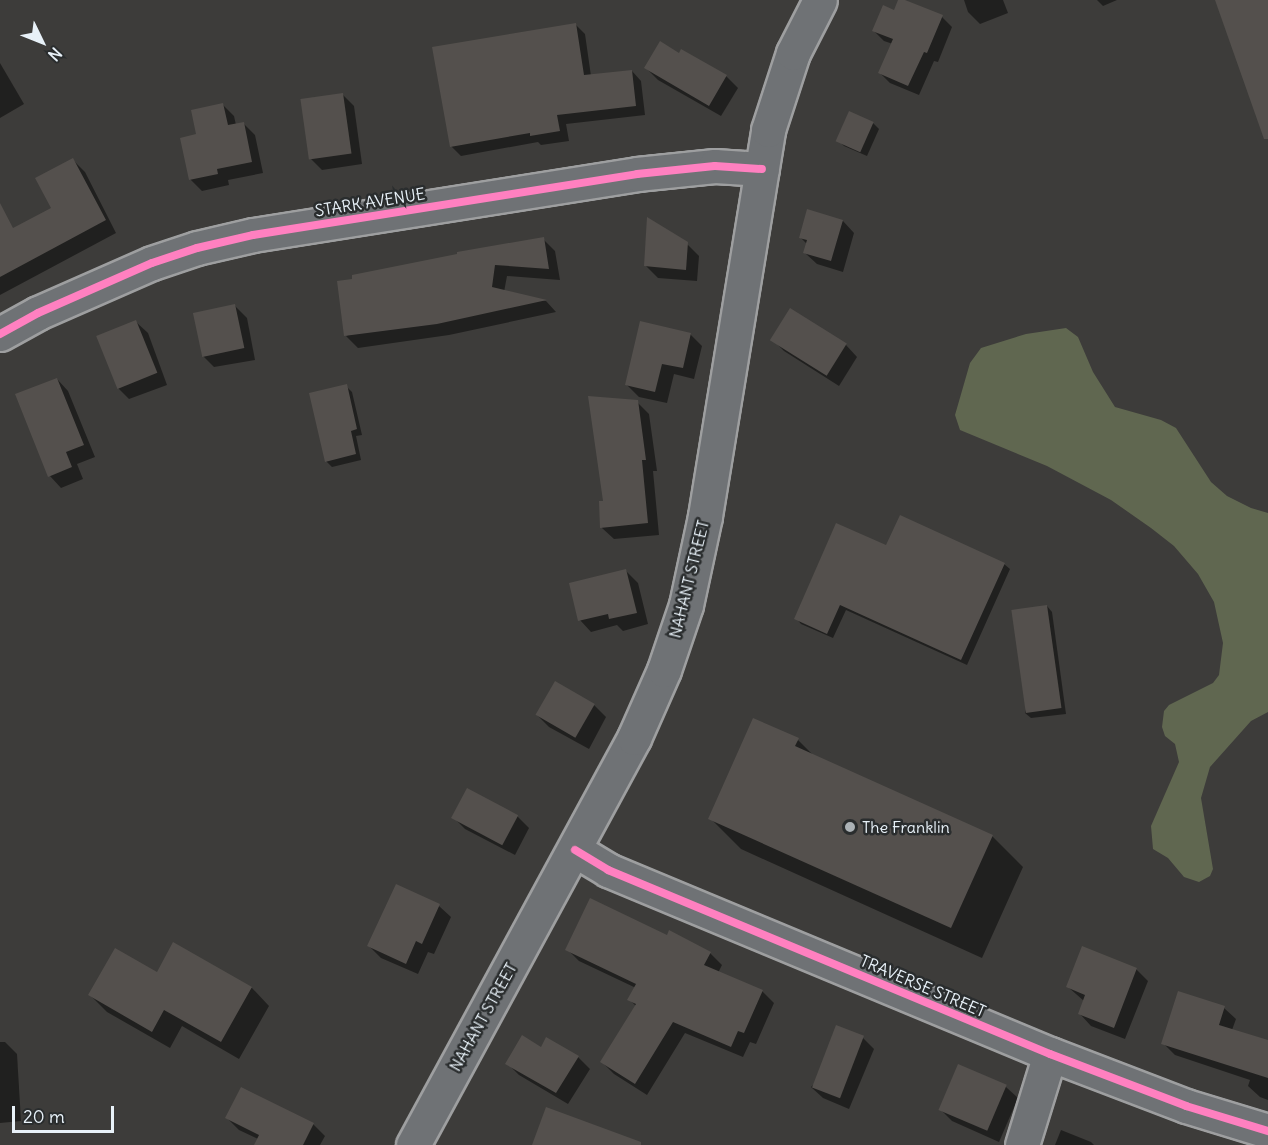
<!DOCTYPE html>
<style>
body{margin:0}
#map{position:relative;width:1268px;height:1145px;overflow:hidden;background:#3d3c3a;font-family:Delius,sans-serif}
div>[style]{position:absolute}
.green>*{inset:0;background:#606750}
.shadow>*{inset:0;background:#0007}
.building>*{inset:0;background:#54504d;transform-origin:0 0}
.roads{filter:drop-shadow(2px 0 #9e9fa0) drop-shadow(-2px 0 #9e9fa0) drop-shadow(0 2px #9e9fa0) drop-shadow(0 -2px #9e9fa0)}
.street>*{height:33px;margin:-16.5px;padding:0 16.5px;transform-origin:16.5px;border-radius:16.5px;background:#6f7275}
.secondary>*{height:33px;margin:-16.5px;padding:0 16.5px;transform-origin:16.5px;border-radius:16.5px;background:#6f7275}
.cycleway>*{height:8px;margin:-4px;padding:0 4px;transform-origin:4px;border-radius:4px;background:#ff80c0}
.dots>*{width:16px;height:16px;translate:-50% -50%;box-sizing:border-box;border:3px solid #2a2d2e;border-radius:50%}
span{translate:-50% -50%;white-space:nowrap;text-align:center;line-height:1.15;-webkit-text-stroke:5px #2a2d2e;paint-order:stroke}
.street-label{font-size:16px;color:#e8f1f8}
.poi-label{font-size:16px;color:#e8f1f8}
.left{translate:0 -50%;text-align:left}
.north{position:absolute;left:12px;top:12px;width:60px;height:60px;-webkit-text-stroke:4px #2a2d2e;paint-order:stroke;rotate:133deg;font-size:16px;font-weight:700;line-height:24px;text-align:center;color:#e8f1f8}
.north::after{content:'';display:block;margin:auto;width:21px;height:27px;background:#e8f1f8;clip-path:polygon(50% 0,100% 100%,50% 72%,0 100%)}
.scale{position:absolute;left:12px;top:1106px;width:102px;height:27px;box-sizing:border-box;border:3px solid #e8f1f8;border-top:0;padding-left:8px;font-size:18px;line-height:21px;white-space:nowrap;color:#e8f1f8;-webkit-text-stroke:4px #2a2d2e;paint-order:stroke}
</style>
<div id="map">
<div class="green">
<i style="clip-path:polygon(1066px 328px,1078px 337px,1093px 372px,1115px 407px,1161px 420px,1176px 428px,1211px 482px,1227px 496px,1251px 508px,1268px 513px,1268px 712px,1251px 721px,1210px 767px,1201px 798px,1213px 869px,1210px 876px,1199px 882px,1184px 877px,1168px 858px,1153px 849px,1151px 826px,1179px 762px,1175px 744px,1165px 736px,1162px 727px,1164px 711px,1169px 705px,1213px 683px,1219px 675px,1223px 643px,1214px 602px,1198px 574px,1174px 546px,1151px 528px,1111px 500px,1047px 466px,960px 430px,955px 415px,970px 363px,981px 348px,1026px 334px)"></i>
</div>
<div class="shadow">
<i style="clip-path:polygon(900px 0,942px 17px,952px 27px,938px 62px,934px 61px,919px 95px,890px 83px,880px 73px,893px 44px,884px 41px,874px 31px,895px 12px)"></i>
<i style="clip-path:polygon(964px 0,1003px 0,1008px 13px,980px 24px,968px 12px)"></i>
<i style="clip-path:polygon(1097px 0,1117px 0,1103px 6px)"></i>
<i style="clip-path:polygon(575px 24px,585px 34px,591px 76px,632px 71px,641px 81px,645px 115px,566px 124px,569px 141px,541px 145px,538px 142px,461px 156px,451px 146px)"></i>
<i style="clip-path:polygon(680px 55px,726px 76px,738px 88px,721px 116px,658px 80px,646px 68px)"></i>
<i style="clip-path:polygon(0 63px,24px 104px,0 118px)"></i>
<i style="clip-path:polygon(342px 94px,354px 106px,362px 164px,322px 170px,311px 159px)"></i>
<i style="clip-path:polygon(222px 104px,234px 116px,236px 125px,243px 123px,255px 135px,263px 173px,228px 180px,229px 185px,202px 191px,190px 179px)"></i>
<i style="clip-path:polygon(873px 123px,879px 129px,867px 156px,844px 146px,838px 140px)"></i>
<i style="clip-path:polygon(73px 160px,85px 172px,116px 233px,0 295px,0 236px,53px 209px)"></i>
<i style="clip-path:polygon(843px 221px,854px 233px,843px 272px,817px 264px,805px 253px,807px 244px,800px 237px)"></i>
<i style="clip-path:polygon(543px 239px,555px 251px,560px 280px,507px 276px,504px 292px,546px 301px,556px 312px,449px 335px,358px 348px,346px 336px)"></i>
<i style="clip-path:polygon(687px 244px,699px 256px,697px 281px,658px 278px,646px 266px)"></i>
<i style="clip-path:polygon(235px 306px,247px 318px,255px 360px,214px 367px,202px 355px)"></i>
<i style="clip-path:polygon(136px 322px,148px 333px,167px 385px,129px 399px,118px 388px,98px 336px)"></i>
<i style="clip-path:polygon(690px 334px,702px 346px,694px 379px,674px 374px,667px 403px,639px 397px,627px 385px)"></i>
<i style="clip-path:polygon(772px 339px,846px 345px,857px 357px,839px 386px,784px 351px)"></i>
<i style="clip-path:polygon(57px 379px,68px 391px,95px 457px,77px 464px,83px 479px,61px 488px,50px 476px)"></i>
<i style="clip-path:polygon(346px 386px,352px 392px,362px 435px,356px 436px,361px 460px,332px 467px,326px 461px)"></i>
<i style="clip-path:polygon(637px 402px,649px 414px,657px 471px,653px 471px,659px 535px,614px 539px,602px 528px,605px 502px)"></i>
<i style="clip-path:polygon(887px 547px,1004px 564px,1010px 569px,967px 665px,846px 610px,833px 638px,801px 624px,796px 618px)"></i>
<i style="clip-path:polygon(626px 571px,638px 583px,648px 624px,623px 631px,617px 625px,591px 632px,580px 620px)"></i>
<i style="clip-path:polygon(1047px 606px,1052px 612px,1066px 714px,1031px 718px,1025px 713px)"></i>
<i style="clip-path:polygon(555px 683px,594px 705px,606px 717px,589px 749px,549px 727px,537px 715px)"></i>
<i style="clip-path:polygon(798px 740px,814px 756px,992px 836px,1023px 867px,982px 958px,741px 849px,710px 818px)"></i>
<i style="clip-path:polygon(517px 816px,529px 828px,515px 855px,465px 829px,453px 817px)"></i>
<i style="clip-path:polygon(439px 906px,451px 917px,434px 954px,428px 952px,418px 974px,381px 958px,369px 946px)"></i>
<i style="clip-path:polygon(668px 937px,710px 953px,722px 965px,718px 973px,762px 991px,774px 1003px,756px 1044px,750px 1042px,743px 1057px,685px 1033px,647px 1095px,614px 1074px,602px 1062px,636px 1006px,629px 999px,636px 988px,579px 961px,567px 949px)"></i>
<i style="clip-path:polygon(174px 945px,252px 988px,269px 1006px,239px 1059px,182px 1026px,170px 1048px,107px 1012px,90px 995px,157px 974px)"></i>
<i style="clip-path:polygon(1136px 969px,1148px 981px,1125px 1039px,1091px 1026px,1080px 1014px,1084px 1001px,1068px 987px)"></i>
<i style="clip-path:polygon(1224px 1008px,1236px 1019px,1232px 1030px,1268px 1041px,1268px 1100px,1260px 1097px,1248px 1086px,1250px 1080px,1175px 1055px,1163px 1043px)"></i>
<i style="clip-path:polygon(863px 1038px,874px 1049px,849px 1109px,823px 1098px,811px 1087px)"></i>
<i style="clip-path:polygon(547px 1039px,578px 1057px,590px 1069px,568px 1104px,519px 1075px,507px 1063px,542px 1049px)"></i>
<i style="clip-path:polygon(0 1042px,5px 1042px,17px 1054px,21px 1121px,0 1123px)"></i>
<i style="clip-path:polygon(1006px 1087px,1018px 1098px,999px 1142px,952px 1121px,940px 1109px)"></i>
<i style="clip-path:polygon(227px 1118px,313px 1124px,325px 1136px,320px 1145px,256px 1145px,258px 1139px,239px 1130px)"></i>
<i style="clip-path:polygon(1061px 1130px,1091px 1142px,1094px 1145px,1055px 1145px)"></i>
</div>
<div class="building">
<i style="clip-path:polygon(898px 0,905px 0,943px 15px,927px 53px,924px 52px,908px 86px,878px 73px,893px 39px,872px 31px,883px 5px,894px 10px)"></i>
<i style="clip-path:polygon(1215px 0,1268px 0,1268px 139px,1264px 139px)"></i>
<i style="clip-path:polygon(576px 23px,584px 75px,632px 70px,636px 106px,557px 115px,560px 131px,530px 136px,530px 133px,450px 147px,432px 47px)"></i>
<i style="clip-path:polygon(660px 41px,679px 53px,681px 49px,727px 75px,709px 106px,644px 68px)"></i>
<i style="left:343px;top:93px;width:61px;height:43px;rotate:82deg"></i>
<i style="clip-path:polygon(223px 103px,228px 125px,244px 122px,252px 162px,217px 169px,218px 174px,189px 180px,180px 138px,196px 134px,191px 110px)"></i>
<i style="left:849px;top:111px;width:27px;height:33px;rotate:24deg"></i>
<i style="clip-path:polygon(73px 158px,106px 220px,0 277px,0 203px,13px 228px,51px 208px,35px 178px)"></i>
<i style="clip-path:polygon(807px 209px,843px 220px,831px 261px,803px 253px,807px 240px,799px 238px)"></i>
<i style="clip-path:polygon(647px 217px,688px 242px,686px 270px,644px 266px)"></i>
<i style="clip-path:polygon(544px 237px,549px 269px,495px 265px,492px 287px,547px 300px,437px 324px,344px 336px,337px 281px,352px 279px,352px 275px,457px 254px,457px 252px)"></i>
<i style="left:235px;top:304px;width:45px;height:43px;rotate:78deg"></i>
<i style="left:790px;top:308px;width:67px;height:38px;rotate:32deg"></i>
<i style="left:136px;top:320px;width:57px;height:43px;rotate:68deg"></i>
<i style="clip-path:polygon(640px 321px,691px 333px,683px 368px,662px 364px,655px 392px,625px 385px)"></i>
<i style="clip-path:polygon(57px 378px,84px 445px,66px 452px,72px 467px,48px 477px,15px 394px)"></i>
<i style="clip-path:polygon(347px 384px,357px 429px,351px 431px,356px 454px,325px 462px,309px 393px)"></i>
<i style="clip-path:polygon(588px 396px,638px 400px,646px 460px,642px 460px,648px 523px,600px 528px,599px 501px,603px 501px)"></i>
<i style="clip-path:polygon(900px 515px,1005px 563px,961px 660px,840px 605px,827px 634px,794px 619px,836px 523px,886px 545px)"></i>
<i style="clip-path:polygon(626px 569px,637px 613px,609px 619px,608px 614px,578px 621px,569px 583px)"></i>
<i style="left:1047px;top:605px;width:104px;height:36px;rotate:82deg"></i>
<i style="left:555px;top:681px;width:46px;height:39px;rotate:30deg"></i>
<i style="clip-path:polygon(753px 718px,799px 738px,795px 746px,993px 835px,951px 928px,708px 819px)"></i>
<i style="left:467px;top:788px;width:58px;height:34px;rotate:28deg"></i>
<i style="clip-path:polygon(396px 884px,440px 904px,422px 944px,416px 941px,406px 964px,367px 946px)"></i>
<i style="clip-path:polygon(590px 898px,667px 935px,669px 930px,711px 952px,704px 965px,763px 990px,744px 1033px,738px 1031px,731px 1047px,673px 1022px,635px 1084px,600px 1062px,636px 1004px,627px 1000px,636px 984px,565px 950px)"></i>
<i style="clip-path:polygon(173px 942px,252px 987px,221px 1042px,164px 1010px,152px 1032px,88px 995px,115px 948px,157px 972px)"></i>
<i style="clip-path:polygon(1082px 946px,1137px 968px,1114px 1028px,1078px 1014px,1085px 995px,1066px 987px)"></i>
<i style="clip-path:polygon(1178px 991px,1225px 1006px,1219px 1025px,1268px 1040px,1268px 1078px,1161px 1044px)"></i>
<i style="left:836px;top:1025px;width:30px;height:67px;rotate:21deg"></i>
<i style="clip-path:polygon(522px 1035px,541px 1047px,546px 1037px,579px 1056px,556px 1093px,505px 1064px)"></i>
<i style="left:958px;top:1064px;width:53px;height:50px;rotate:23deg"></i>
<i style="clip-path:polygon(241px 1087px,314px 1123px,303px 1145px,254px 1145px,259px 1135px,225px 1118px)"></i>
<i style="clip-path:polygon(546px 1107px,641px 1142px,641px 1145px,532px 1145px)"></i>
</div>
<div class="roads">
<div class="street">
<i style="left:0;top:334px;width:43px;rotate:-28.9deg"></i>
<i style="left:38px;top:313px;width:124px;rotate:-23.7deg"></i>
<i style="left:152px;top:263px;width:47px;rotate:-18.4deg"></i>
<i style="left:197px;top:248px;width:57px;rotate:-13.1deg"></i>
<i style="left:253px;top:235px;width:389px;rotate:-9deg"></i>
<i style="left:637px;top:174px;width:78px;rotate:-5.9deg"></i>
<i style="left:715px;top:166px;width:47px;rotate:3.7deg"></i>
<i style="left:575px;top:850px;width:39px;rotate:31deg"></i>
<i style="left:608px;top:870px;width:479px;rotate:22.6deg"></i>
<i style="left:1050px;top:1054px;width:146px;rotate:20.9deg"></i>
<i style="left:1186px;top:1106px;width:86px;rotate:17deg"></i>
<i style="left:1022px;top:1145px;width:95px;rotate:-72.9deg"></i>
</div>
<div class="secondary">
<i style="left:413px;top:1145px;width:463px;rotate:-61.5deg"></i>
<i style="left:634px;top:738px;width:74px;rotate:-66.2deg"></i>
<i style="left:664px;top:670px;width:69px;rotate:-71.3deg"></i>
<i style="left:686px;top:605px;width:91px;rotate:-77.9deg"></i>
<i style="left:705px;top:516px;width:391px;rotate:-80.7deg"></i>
<i style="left:768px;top:130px;width:81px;rotate:-72deg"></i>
<i style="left:793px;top:53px;width:59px;rotate:-63deg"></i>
</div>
</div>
<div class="cycleway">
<i style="left:0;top:334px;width:43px;rotate:-28.9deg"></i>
<i style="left:38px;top:313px;width:124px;rotate:-23.7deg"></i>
<i style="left:152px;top:263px;width:47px;rotate:-18.4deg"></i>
<i style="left:197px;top:248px;width:57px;rotate:-13.1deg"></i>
<i style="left:253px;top:235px;width:389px;rotate:-9deg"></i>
<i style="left:637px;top:174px;width:78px;rotate:-5.9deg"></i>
<i style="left:715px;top:166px;width:47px;rotate:3.7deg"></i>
<i style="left:575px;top:850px;width:39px;rotate:31deg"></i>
<i style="left:608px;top:870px;width:479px;rotate:22.6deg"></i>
<i style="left:1050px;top:1054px;width:146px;rotate:20.9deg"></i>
<i style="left:1186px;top:1106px;width:86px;rotate:17deg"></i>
</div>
<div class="dots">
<i style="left:850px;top:827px;background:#acb2b6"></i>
</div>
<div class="street-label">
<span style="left:370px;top:202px;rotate:-9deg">STARK AVENUE</span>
<span style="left:689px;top:579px;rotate:-76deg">NAHANT STREET</span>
<span style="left:923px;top:986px;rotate:23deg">TRAVERSE STREET</span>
<span style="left:483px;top:1017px;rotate:-61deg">NAHANT STREET</span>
</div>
<div class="poi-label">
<span class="left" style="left:862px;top:827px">The Franklin</span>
</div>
<div class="north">N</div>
<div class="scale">20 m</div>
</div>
